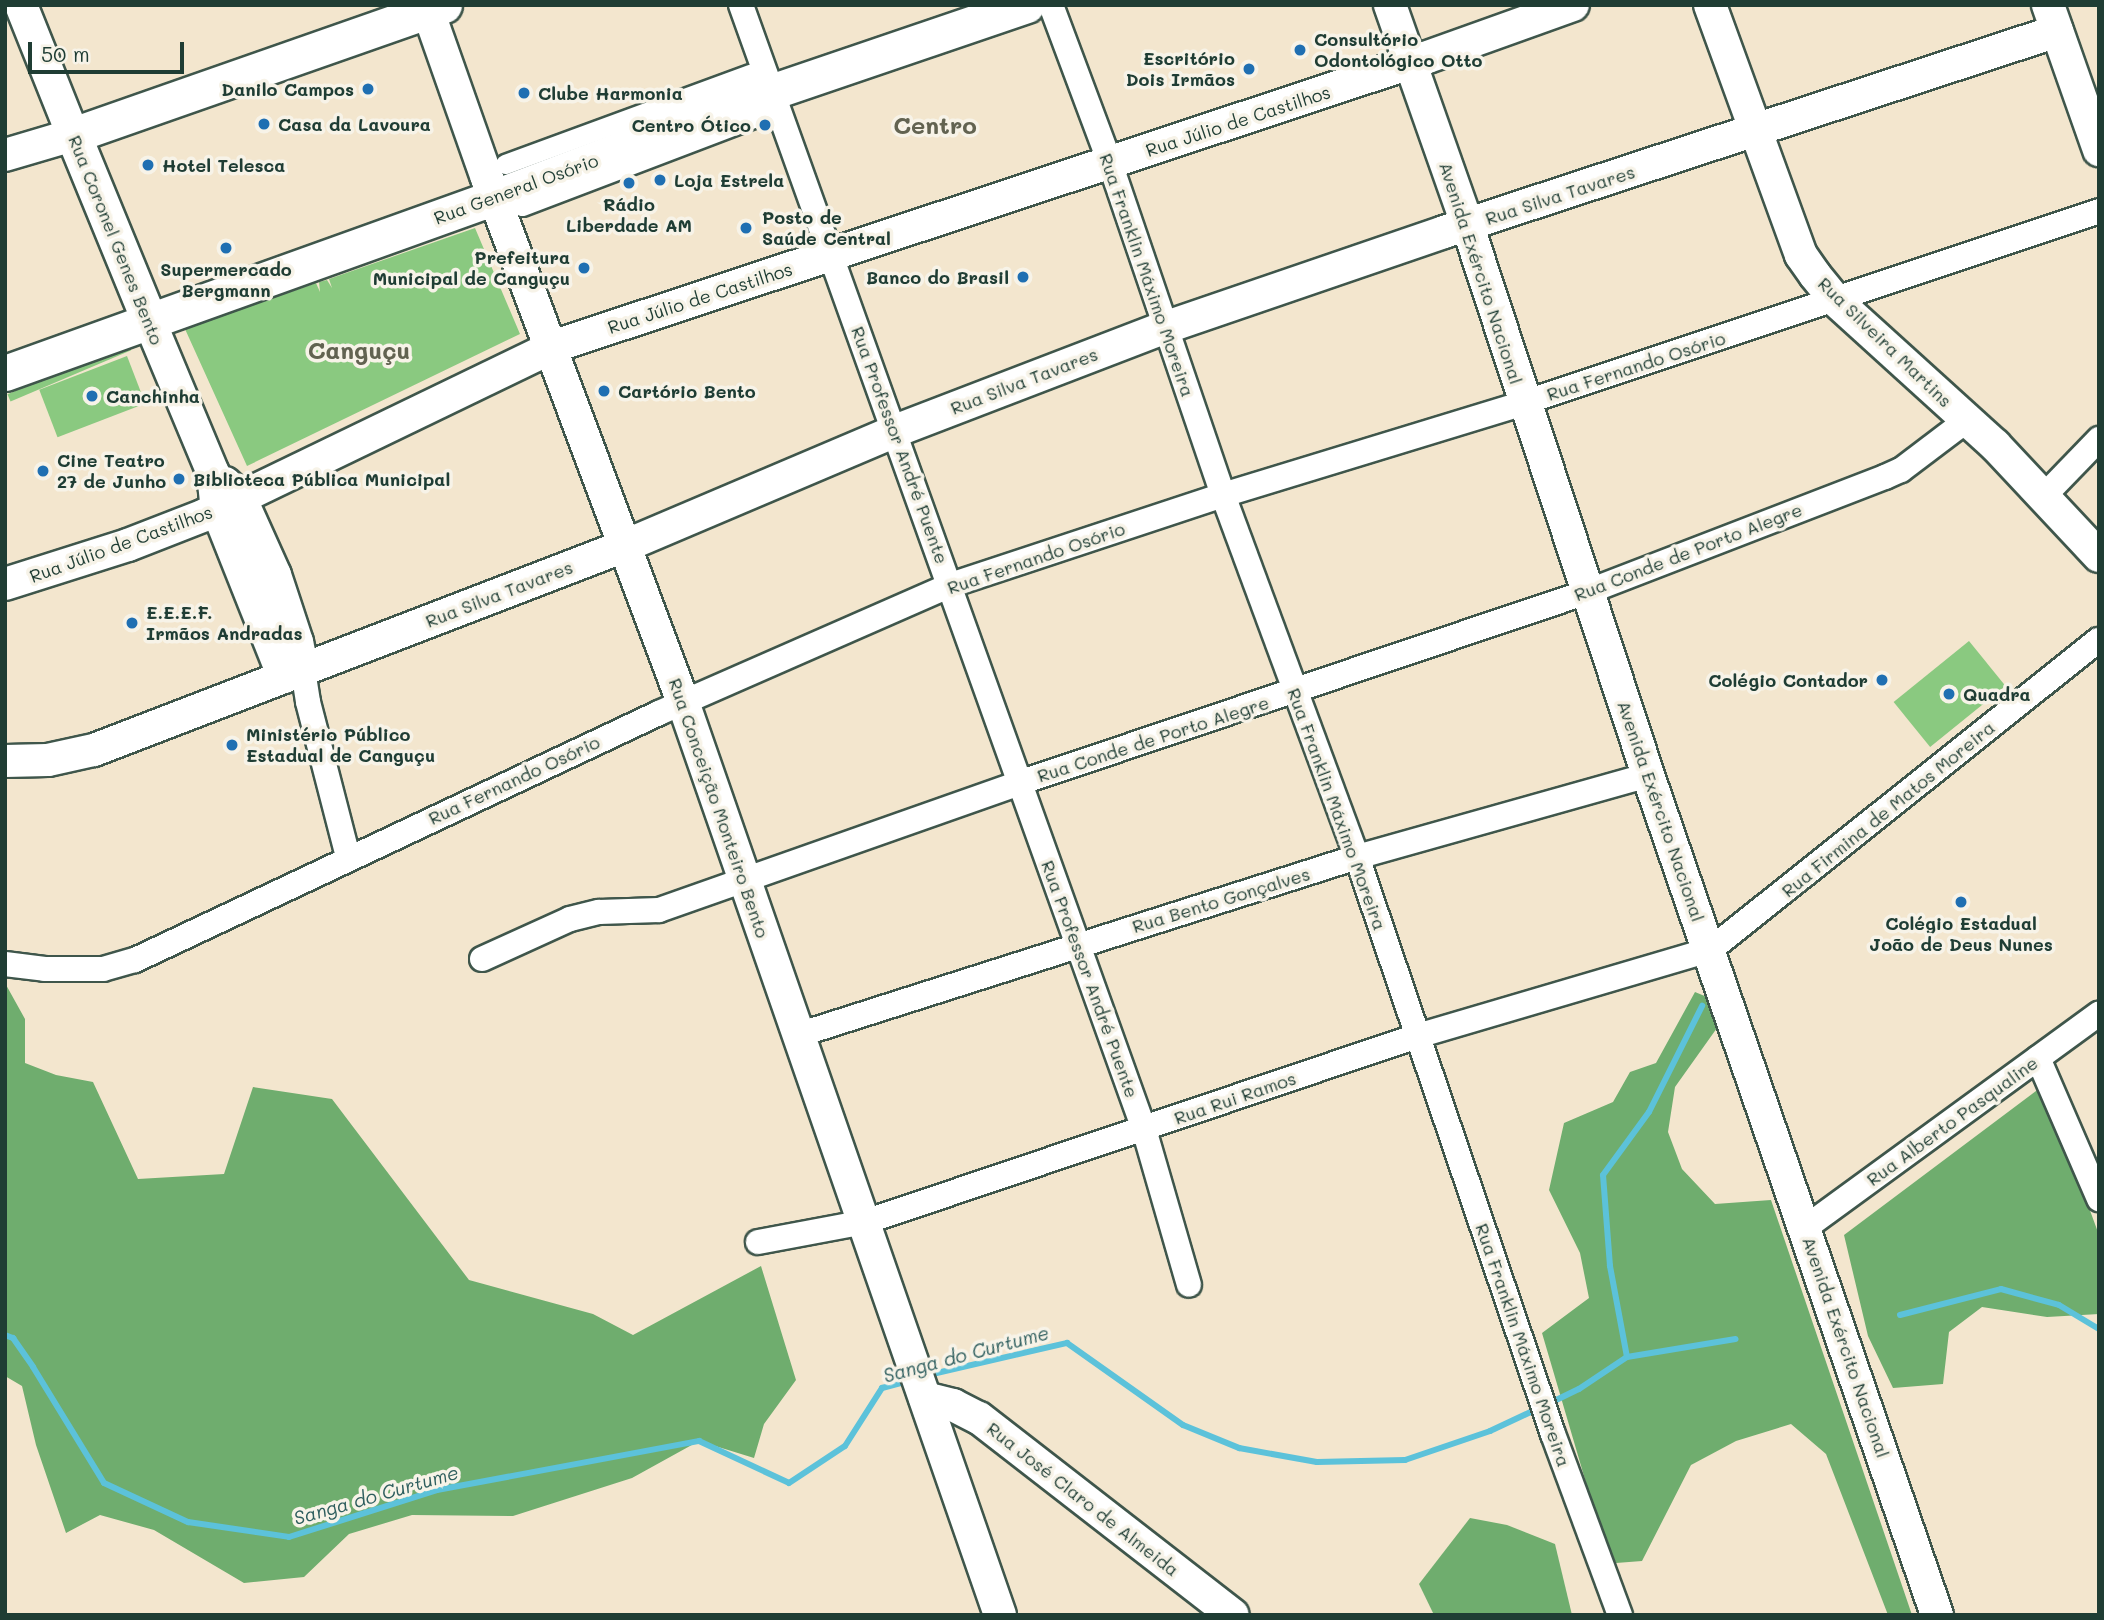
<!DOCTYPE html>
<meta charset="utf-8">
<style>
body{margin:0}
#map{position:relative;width:2104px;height:1620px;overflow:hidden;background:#f3e6ce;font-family:Mali,sans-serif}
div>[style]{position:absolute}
.green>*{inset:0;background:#8ac980;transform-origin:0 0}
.forest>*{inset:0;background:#6fad6e}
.stream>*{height:6px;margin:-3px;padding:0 3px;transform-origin:3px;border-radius:3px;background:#5cc2da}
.roads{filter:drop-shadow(2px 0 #3f564b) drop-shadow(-2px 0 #3f564b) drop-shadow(0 2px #3f564b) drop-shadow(0 -2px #3f564b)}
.pedestrian>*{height:19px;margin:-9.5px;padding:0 9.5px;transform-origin:9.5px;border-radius:9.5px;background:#fff}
.minor>*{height:24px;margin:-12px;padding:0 12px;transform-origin:12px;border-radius:12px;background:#fff}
.tertiary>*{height:32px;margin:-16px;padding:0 16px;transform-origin:16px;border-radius:16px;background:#fff}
.secondary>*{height:35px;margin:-17.5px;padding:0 17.5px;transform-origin:17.5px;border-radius:17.5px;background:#fff}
.dots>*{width:19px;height:19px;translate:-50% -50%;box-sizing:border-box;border:4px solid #f7f3e8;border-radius:50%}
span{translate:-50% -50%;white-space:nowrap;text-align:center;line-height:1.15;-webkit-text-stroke:7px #f7f3e8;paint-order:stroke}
.poi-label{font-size:18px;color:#1f3d34;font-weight:700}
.left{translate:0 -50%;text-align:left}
.right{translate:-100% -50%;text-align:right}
.street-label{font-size:18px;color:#1f3d34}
.water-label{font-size:19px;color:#2e5e5e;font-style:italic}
.district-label{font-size:24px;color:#626351;font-weight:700}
.frame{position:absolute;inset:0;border:7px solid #1f3d34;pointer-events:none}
.scale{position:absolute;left:28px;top:42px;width:156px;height:32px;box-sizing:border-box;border:4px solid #1f3d34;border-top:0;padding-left:9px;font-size:21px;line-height:24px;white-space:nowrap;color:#1f3d34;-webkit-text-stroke:5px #f7f3e8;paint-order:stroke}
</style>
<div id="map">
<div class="green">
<i style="clip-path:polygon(475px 228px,520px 334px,247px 466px,185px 329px,316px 283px,320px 292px,319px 282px,327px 280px,332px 288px,329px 279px)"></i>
<i style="left:128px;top:343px;width:8px;height:131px;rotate:67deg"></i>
<i style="left:127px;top:356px;width:51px;height:94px;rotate:69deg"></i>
<i style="left:1969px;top:641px;width:58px;height:97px;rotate:51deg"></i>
</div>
<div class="forest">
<i style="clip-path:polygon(5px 983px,25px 1019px,25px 1063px,56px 1075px,93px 1082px,138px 1179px,224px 1174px,253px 1087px,332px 1099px,469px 1280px,593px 1314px,633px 1335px,761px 1266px,796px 1380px,764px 1424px,754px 1458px,699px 1441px,632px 1478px,513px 1516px,412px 1515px,349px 1534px,304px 1577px,244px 1583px,154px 1530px,100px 1515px,66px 1533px,36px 1445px,22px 1386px,5px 1376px)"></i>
<i style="clip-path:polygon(1695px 992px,1707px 997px,1717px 1028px,1675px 1087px,1668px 1132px,1682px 1169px,1715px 1204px,1771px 1200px,1912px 1615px,1888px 1615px,1826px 1454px,1791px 1424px,1736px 1441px,1691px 1465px,1642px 1561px,1616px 1563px,1594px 1510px,1542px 1333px,1589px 1298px,1580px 1253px,1549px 1190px,1564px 1123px,1613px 1102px,1630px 1072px,1656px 1063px)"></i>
<i style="clip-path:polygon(2044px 1085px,2099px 1235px,2099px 1314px,2047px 1317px,1982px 1307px,1949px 1332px,1943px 1384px,1893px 1388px,1868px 1336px,1844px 1235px)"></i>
<i style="clip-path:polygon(1470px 1518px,1507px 1525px,1555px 1544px,1572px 1615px,1434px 1615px,1419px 1584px)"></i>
</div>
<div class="stream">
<i style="left:1900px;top:1315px;width:104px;rotate:-14.4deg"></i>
<i style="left:2001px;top:1289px;width:60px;rotate:15.4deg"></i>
<i style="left:2059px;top:1305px;width:47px;rotate:31deg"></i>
<i style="left:5px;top:1335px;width:9px;rotate:21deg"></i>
<i style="left:13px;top:1338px;width:35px;rotate:55deg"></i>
<i style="left:33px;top:1367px;width:136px;rotate:58.5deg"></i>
<i style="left:104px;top:1483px;width:93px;rotate:24.9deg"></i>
<i style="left:188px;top:1522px;width:102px;rotate:8.4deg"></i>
<i style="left:289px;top:1537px;width:155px;rotate:-17.6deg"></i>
<i style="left:437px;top:1490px;width:267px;rotate:-10.6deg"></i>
<i style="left:699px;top:1441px;width:99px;rotate:25deg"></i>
<i style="left:789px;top:1483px;width:67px;rotate:-33.5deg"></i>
<i style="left:845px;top:1446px;width:69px;rotate:-57.5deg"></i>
<i style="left:882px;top:1388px;width:30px;rotate:-15deg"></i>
<i style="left:1627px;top:1357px;width:93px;rotate:-100.6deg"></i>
<i style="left:1610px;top:1266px;width:91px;rotate:-94.4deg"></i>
<i style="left:1603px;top:1175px;width:78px;rotate:-53.9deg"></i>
<i style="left:1649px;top:1112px;width:119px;rotate:-63.4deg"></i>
<i style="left:928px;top:1375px;width:143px;rotate:-13deg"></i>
<i style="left:1067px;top:1343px;width:142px;rotate:35.3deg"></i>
<i style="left:1183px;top:1425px;width:61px;rotate:22.3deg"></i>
<i style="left:1239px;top:1448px;width:79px;rotate:10.2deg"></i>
<i style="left:1317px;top:1462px;width:88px;rotate:-1.3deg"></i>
<i style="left:1405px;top:1460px;width:90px;rotate:-18.8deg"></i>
<i style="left:1490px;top:1431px;width:52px;rotate:-25.1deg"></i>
<i style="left:1550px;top:1403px;width:32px;rotate:-26deg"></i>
<i style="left:1579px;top:1389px;width:58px;rotate:-33.7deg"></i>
<i style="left:1627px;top:1357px;width:110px;rotate:-9.4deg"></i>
</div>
<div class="roads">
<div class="pedestrian">
<i style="left:505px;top:164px;width:261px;rotate:-20.2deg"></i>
<i style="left:522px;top:206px;width:262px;rotate:-20.8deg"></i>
</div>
<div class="minor">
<i style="left:741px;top:5px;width:1194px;rotate:70.28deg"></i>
<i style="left:1144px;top:1129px;width:162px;rotate:73.9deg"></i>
<i style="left:1051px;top:5px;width:169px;rotate:69.5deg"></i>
<i style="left:1110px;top:163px;width:351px;rotate:71.2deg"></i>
<i style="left:1223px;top:495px;width:386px;rotate:69.7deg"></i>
<i style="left:1357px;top:857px;width:609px;rotate:71.24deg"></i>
<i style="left:1553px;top:1434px;width:193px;rotate:69.7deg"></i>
<i style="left:2043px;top:497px;width:81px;rotate:-46deg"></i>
<i style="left:303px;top:670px;width:32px;rotate:81deg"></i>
<i style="left:308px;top:702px;width:160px;rotate:75.5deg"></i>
<i style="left:482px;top:959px;width:97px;rotate:-24.4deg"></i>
<i style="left:570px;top:919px;width:30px;rotate:-14deg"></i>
<i style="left:599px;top:912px;width:60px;rotate:-1.9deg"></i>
<i style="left:659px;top:910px;width:382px;rotate:-19.4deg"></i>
<i style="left:1019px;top:783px;width:599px;rotate:-18.59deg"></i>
<i style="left:1587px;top:592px;width:319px;rotate:-21.1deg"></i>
<i style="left:1885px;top:477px;width:17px;rotate:-24deg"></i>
<i style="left:1901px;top:470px;width:83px;rotate:-37.1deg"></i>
<i style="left:5px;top:964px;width:40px;rotate:7.1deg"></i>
<i style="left:45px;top:969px;width:58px"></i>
<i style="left:103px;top:969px;width:33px;rotate:-16deg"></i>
<i style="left:135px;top:960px;width:579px;rotate:-25.24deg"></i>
<i style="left:659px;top:713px;width:319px;rotate:-23.7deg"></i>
<i style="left:951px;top:585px;width:287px;rotate:-18.3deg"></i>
<i style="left:1223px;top:495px;width:314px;rotate:-17deg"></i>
<i style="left:1523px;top:403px;width:607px;rotate:-18.43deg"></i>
<i style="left:798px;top:1035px;width:587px;rotate:-17.66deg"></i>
<i style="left:1357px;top:857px;width:302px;rotate:-15.7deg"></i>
<i style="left:2038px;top:1058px;width:154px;rotate:66.6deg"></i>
<i style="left:1805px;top:1228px;width:364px;rotate:-36.1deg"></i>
<i style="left:758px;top:1242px;width:109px;rotate:-10.6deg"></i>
<i style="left:865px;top:1222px;width:582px;rotate:-18.62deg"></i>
<i style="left:1417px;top:1036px;width:305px;rotate:-16.4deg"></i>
<i style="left:1710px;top:950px;width:497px;rotate:-38.6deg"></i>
</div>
<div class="tertiary">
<i style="left:426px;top:5px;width:183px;rotate:70.6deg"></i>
<i style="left:487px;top:178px;width:559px;rotate:69.49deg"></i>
<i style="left:683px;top:702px;width:966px;rotate:70.85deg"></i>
<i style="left:1390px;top:5px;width:232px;rotate:70.6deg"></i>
<i style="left:1467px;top:224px;width:580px;rotate:71.81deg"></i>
<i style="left:1648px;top:775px;width:888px;rotate:71.01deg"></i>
<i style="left:1710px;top:5px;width:266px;rotate:70deg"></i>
<i style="left:1801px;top:255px;width:24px;rotate:55deg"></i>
<i style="left:1815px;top:275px;width:32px;rotate:51deg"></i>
<i style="left:1835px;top:300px;width:216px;rotate:42.2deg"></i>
<i style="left:1995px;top:445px;width:152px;rotate:46.9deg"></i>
<i style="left:2048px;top:5px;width:154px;rotate:70.6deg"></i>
<i style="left:5px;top:155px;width:71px;rotate:-16.4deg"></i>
<i style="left:73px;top:135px;width:140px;rotate:-111.8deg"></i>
<i style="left:149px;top:320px;width:166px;rotate:67.3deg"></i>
<i style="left:213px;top:473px;width:36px;rotate:84deg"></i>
<i style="left:217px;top:509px;width:181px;rotate:68.3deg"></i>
<i style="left:225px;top:483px;width:21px;rotate:43deg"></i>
<i style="left:240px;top:497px;width:85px;rotate:65.8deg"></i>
<i style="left:275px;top:575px;width:71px;rotate:71.8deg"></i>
<i style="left:297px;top:642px;width:29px;rotate:78deg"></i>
<i style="left:5px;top:584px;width:129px;rotate:-17.6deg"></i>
<i style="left:128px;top:545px;width:83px;rotate:-21.3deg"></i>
<i style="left:205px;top:515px;width:386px;rotate:-25.8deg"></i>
<i style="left:552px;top:347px;width:920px;rotate:-18.32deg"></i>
<i style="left:1425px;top:58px;width:157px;rotate:-19.7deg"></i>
<i style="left:5px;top:761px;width:43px;rotate:-1.3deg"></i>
<i style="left:48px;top:760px;width:47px;rotate:-12.3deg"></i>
<i style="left:94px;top:750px;width:571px;rotate:-21.04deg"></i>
<i style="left:627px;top:545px;width:291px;rotate:-23deg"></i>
<i style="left:895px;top:431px;width:288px;rotate:-21deg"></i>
<i style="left:1164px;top:328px;width:296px;rotate:-18.9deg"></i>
<i style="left:1444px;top:232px;width:645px;rotate:-18.15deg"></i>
<i style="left:925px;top:1398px;width:29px;rotate:14deg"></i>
<i style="left:953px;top:1405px;width:29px;rotate:27deg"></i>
<i style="left:979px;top:1418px;width:321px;rotate:37.8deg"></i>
</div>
<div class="secondary">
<i style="left:149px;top:320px;width:200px;rotate:-112.3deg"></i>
<i style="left:73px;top:135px;width:393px;rotate:-19.3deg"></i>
<i style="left:5px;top:373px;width:521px;rotate:-19.76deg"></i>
<i style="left:495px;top:197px;width:295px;rotate:-20.8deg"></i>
<i style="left:771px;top:92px;width:270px;rotate:-18.8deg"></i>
</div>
</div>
<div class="dots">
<i style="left:1300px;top:50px;background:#1f6fb2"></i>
<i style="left:1249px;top:69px;background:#1f6fb2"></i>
<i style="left:368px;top:89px;background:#1f6fb2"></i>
<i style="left:524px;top:93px;background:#1f6fb2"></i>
<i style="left:264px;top:124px;background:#1f6fb2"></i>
<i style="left:765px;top:125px;background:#1f6fb2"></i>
<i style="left:148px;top:165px;background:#1f6fb2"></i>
<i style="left:660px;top:180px;background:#1f6fb2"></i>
<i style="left:629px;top:183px;background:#1f6fb2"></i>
<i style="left:746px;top:228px;background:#1f6fb2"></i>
<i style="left:226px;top:248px;background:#1f6fb2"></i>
<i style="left:584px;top:268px;background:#1f6fb2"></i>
<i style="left:1023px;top:277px;background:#1f6fb2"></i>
<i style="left:604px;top:391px;background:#1f6fb2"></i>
<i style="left:92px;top:396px;background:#1f6fb2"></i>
<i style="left:43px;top:471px;background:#1f6fb2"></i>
<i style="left:179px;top:479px;background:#1f6fb2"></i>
<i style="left:132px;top:623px;background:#1f6fb2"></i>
<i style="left:1882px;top:680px;background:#1f6fb2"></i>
<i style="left:1949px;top:694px;background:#1f6fb2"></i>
<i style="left:232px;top:745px;background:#1f6fb2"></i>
<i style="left:1961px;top:902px;background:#1f6fb2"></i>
</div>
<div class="poi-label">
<span class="left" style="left:1314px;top:50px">Consultório<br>Odontológico Otto</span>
<span class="right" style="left:1235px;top:69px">Escritório<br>Dois Irmãos</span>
<span class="right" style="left:354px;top:89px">Danilo Campos</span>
<span class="left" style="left:538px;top:93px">Clube Harmonia</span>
<span class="left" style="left:278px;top:124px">Casa da Lavoura</span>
<span class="right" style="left:751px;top:125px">Centro Ótico</span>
<span class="left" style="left:162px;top:165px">Hotel Telesca</span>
<span class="left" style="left:674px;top:180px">Loja Estrela</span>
<span style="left:629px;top:215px">Rádio<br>Liberdade AM</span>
<span class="left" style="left:762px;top:228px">Posto de<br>Saúde Central</span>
<span class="right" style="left:570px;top:268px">Prefeitura<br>Municipal de Canguçu</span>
<span style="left:226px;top:280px">Supermercado<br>Bergmann</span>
<span class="right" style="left:1009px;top:277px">Banco do Brasil</span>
<span class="left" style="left:618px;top:391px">Cartório Bento</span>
<span class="left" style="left:106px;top:396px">Canchinha</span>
<span class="left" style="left:57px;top:471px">Cine Teatro<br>27 de Junho</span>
<span class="left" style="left:193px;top:479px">Biblioteca Pública Municipal</span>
<span class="left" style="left:146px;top:623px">E.E.E.F.<br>Irmãos Andradas</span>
<span class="right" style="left:1868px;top:680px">Colégio Contador</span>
<span class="left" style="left:1963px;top:694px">Quadra</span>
<span class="left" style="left:246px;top:745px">Ministério Público<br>Estadual de Canguçu</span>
<span style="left:1961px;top:934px">Colégio Estadual<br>João de Deus Nunes</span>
</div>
<div class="street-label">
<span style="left:1238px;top:121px;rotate:-18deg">Rua Júlio de Castilhos</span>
<span style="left:516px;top:189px;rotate:-20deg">Rua General Osório</span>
<span style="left:1560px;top:195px;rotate:-18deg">Rua Silva Tavares</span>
<span style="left:116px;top:240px;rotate:68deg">Rua Coronel Genes Bento</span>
<span style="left:1481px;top:273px;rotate:72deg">Avenida Exército Nacional</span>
<span style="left:1147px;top:275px;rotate:71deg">Rua Franklin Máximo Moreira</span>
<span style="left:700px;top:298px;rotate:-18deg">Rua Júlio de Castilhos</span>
<span style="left:1885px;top:342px;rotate:44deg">Rua Silveira Martins</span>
<span style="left:1636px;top:366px;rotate:-18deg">Rua Fernando Osório</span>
<span style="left:1024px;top:381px;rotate:-21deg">Rua Silva Tavares</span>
<span style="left:900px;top:445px;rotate:70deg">Rua Professor André Puente</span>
<span style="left:121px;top:544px;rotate:-20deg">Rua Júlio de Castilhos</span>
<span style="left:1688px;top:552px;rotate:-21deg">Rua Conde de Porto Alegre</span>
<span style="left:1036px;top:558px;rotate:-19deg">Rua Fernando Osório</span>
<span style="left:499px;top:594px;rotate:-21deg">Rua Silva Tavares</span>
<span style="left:1153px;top:739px;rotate:-18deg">Rua Conde de Porto Alegre</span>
<span style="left:514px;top:780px;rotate:-25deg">Rua Fernando Osório</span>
<span style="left:719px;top:808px;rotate:71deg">Rua Conceição Monteiro Bento</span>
<span style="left:1337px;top:809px;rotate:70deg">Rua Franklin Máximo Moreira</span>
<span style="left:1888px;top:809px;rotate:-39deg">Rua Firmina de Matos Moreira</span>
<span style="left:1661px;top:811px;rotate:71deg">Avenida Exército Nacional</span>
<span style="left:1221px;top:900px;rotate:-17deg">Rua Bento Gonçalves</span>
<span style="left:1090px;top:979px;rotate:70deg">Rua Professor André Puente</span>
<span style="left:1235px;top:1098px;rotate:-19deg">Rua Rui Ramos</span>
<span style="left:1952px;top:1121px;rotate:-36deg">Rua Alberto Pasqualine</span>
<span style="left:1523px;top:1345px;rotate:71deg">Rua Franklin Máximo Moreira</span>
<span style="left:1846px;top:1347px;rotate:71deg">Avenida Exército Nacional</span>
<span style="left:1083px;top:1499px;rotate:38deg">Rua José Claro de Almeida</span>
</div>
<div class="water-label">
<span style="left:966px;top:1354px;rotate:-15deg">Sanga do Curtume</span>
<span style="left:376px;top:1495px;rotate:-16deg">Sanga do Curtume</span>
</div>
<div class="district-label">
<span style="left:935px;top:125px">Centro</span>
<span style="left:359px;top:350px">Canguçu</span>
</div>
<div class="frame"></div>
<div class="scale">50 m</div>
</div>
